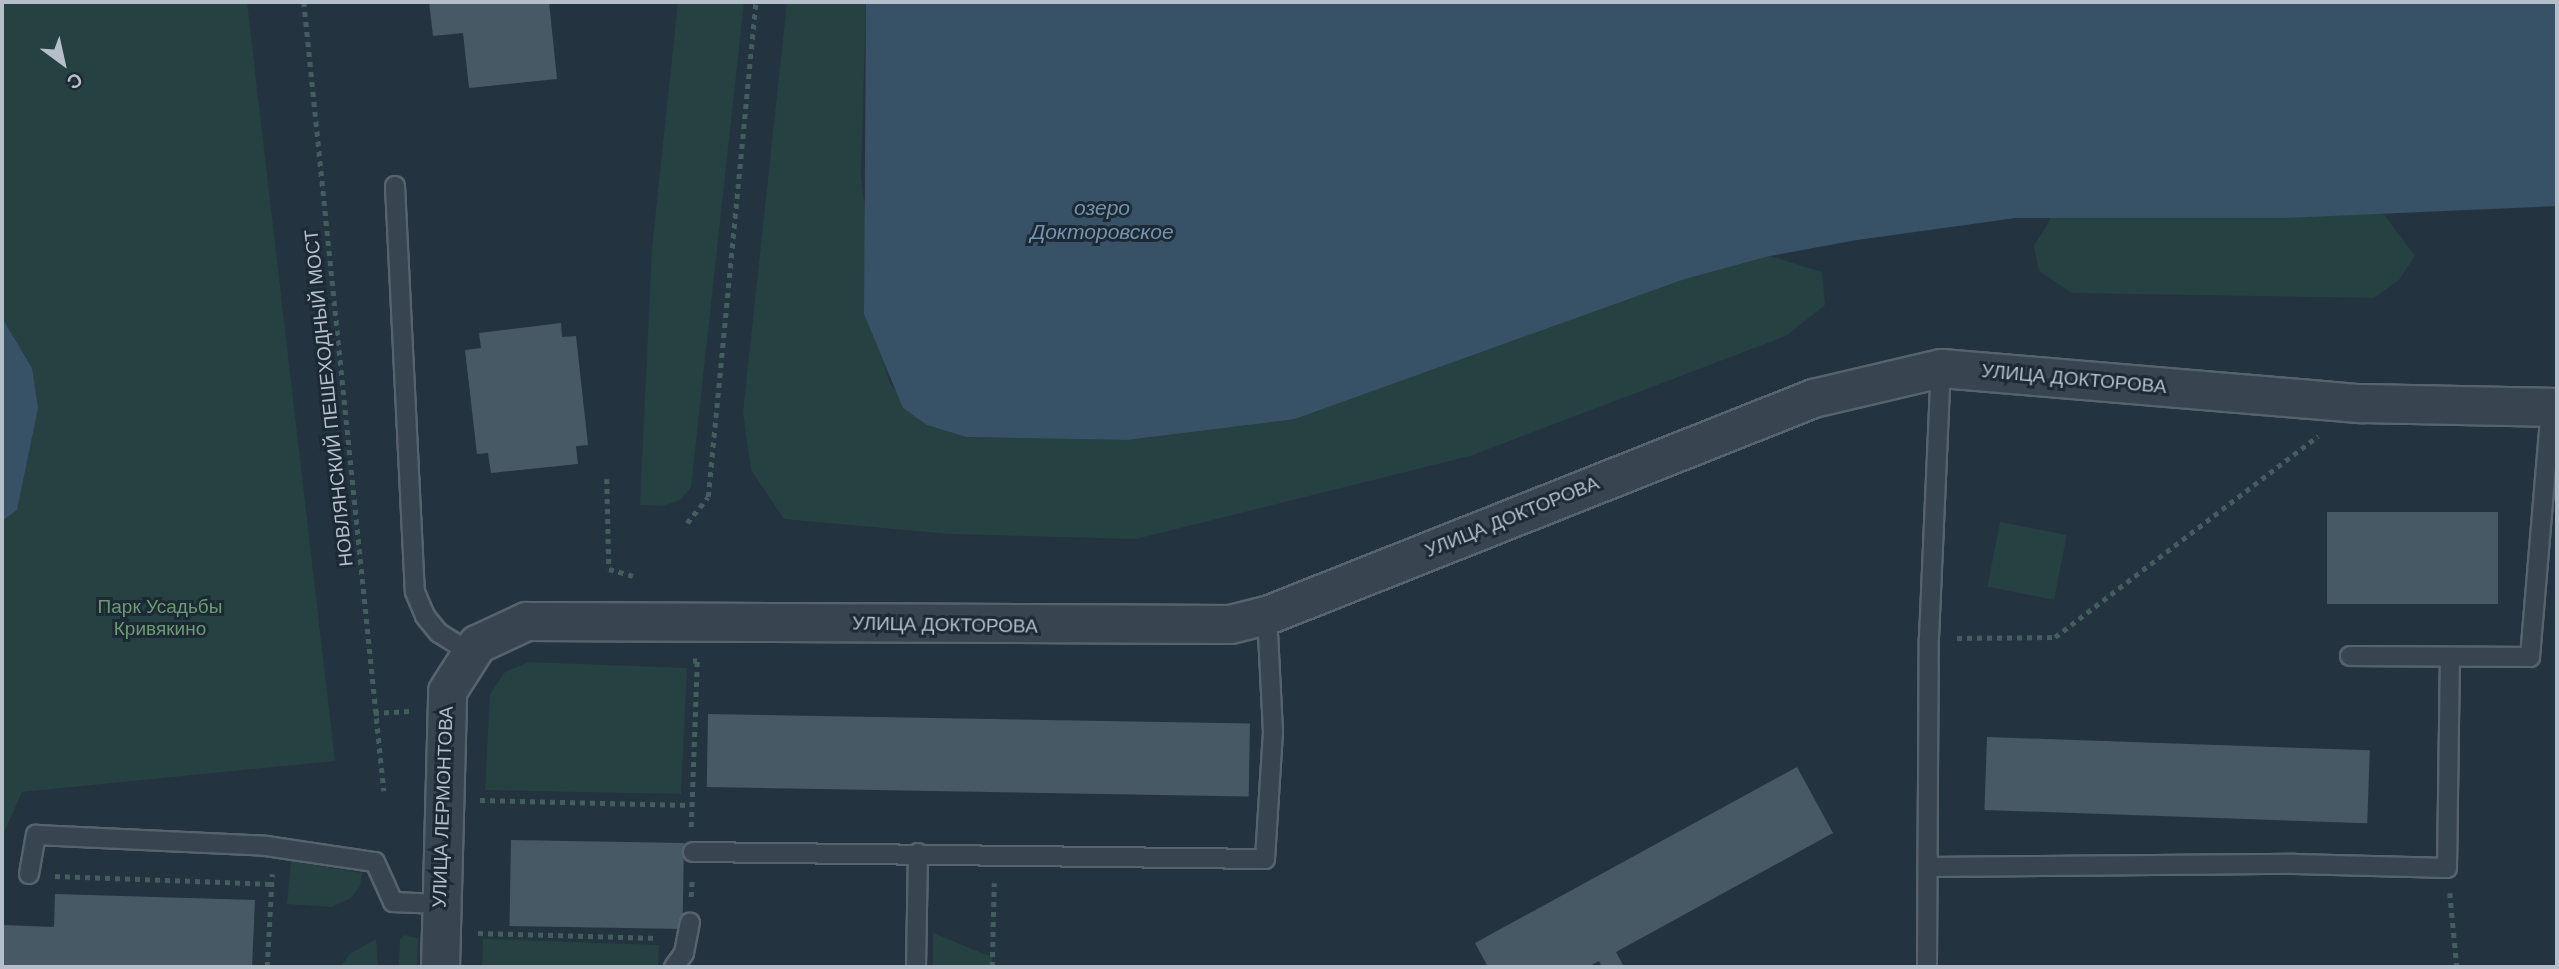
<!DOCTYPE html>
<meta charset="utf-8">
<style>
body{margin:0}
#map{position:relative;width:2559px;height:969px;overflow:hidden;background:#243340;font-family:Helvetica,sans-serif}
div>[style]{position:absolute}
.green>*{inset:0;background:#264141;transform-origin:0 0}
.water>*{inset:0;background:#375167}
.building>*{inset:0;background:#485966;transform-origin:0 0}
.path>*{height:4.5px;margin-top:-2.25px;transform-origin:0;background:repeating-linear-gradient(90deg,#445d5d 0 5px,transparent 0 10px)}
.roads{filter:drop-shadow(2px 0 #56626d) drop-shadow(-2px 0 #56626d) drop-shadow(0 2px #56626d) drop-shadow(0 -2px #56626d)}
.service>*{height:18px;margin:-9px;padding:0 9px;transform-origin:9px;border-radius:9px;background:#38444f}
.minor>*{height:37px;margin:-18.5px;padding:0 18.5px;transform-origin:18.5px;border-radius:18.5px;background:#38444f}
span{translate:-50% -50%;white-space:nowrap;text-align:center;line-height:1.15;-webkit-text-stroke:6px #1d2935;paint-order:stroke}
.street-label{font-size:19px;color:#b4bfca}
.park-label{font-size:19px;color:#6b9c70}
.water-label{font-size:21px;color:#7394ae;font-style:italic}
.frame{position:absolute;inset:0;border:4px solid #b4bfca;pointer-events:none}
.north{position:absolute;left:28px;top:28px;width:70px;height:70px;-webkit-text-stroke:5px #1d2935;paint-order:stroke;rotate:147deg;font-size:19px;font-weight:700;line-height:28px;text-align:center;color:#b4bfca}
.north::after{content:'';display:block;margin:auto;width:24px;height:32px;background:#b4bfca;clip-path:polygon(50% 0,100% 100%,50% 72%,0 100%)}
</style>
<div id="map">
<div class="green">
<i style="clip-path:polygon(2px 2px,247px 2px,335px 761px,22px 792px,2px 837px)"></i>
<i style="clip-path:polygon(678px 2px,744px 2px,691px 487px,680px 500px,662px 506px,640px 505px,652px 248px)"></i>
<i style="clip-path:polygon(787px 2px,866px 2px,861px 176px,883px 359px,890px 384px,927px 425px,966px 437px,1127px 440px,1295px 419px,1685px 279px,1770px 256px,1822px 272px,1825px 305px,1786px 336px,1470px 456px,1136px 539px,949px 534px,784px 519px,751px 470px,743px 412px)"></i>
<i style="clip-path:polygon(2383px 213px,2415px 256px,2399px 280px,2374px 298px,2072px 293px,2039px 271px,2034px 246px,2051px 218px)"></i>
<i style="left:2000px;top:522px;width:68px;height:66px;rotate:11deg"></i>
<i style="clip-path:polygon(529px 662px,687px 668px,681px 794px,485px 790px,490px 694px,505px 672px)"></i>
<i style="clip-path:polygon(291px 861px,362px 873px,360px 886px,351px 898px,332px 907px,287px 904px)"></i>
<i style="clip-path:polygon(933px 933px,992px 957px,992px 967px,933px 967px)"></i>
<i style="clip-path:polygon(404px 935px,418px 938px,417px 967px,399px 967px,400px 939px)"></i>
<i style="clip-path:polygon(376px 939px,378px 967px,340px 967px,350px 954px)"></i>
<i style="clip-path:polygon(483px 939px,659px 945px,658px 967px,482px 967px)"></i>
</div>
<div class="water">
<i style="clip-path:polygon(866px 2px,2557px 2px,2557px 206px,2284px 218px,2016px 218px,1857px 240px,1770px 256px,1685px 279px,1295px 419px,1127px 440px,966px 437px,927px 425px,903px 408px,864px 314px)"></i>
<i style="clip-path:polygon(2px 318px,32px 368px,38px 408px,17px 510px,2px 521px)"></i>
</div>
<div class="building">
<i style="clip-path:polygon(429px 2px,549px 2px,557px 79px,469px 88px,463px 33px,433px 36px)"></i>
<i style="clip-path:polygon(561px 323px,562px 337px,576px 336px,588px 445px,576px 446px,578px 464px,491px 473px,488px 453px,477px 454px,465px 350px,481px 348px,479px 333px)"></i>
<i style="left:2327px;top:512px;width:171px;height:92px"></i>
<i style="left:708px;top:714px;width:542px;height:73px;rotate:1deg"></i>
<i style="left:1987px;top:737px;width:383px;height:73px;rotate:2deg"></i>
<i style="clip-path:polygon(1797px 767px,1833px 833px,1616px 952px,1624px 967px,1602px 967px,1599px 961px,1588px 967px,1488px 967px,1475px 943px)"></i>
<i style="left:511px;top:840px;width:173px;height:86px;rotate:1deg"></i>
<i style="clip-path:polygon(55px 894px,255px 900px,252px 967px,2px 967px,2px 925px,54px 927px)"></i>
</div>
<div class="path">
<i style="left:304px;top:2px;width:793px;rotate:84.21deg"></i>
<i style="left:607px;top:479px;width:90px;rotate:88.7deg"></i>
<i style="left:609px;top:569px;width:25px;rotate:16deg"></i>
<i style="left:687px;top:523px;width:33px;rotate:-51deg"></i>
<i style="left:708px;top:497px;width:497px;rotate:-84.5deg"></i>
<i style="left:1957px;top:638px;width:98px;rotate:-0.6deg"></i>
<i style="left:2055px;top:637px;width:331px;rotate:-37.4deg"></i>
<i style="left:374px;top:713px;width:36px;rotate:-3deg"></i>
<i style="left:480px;top:800px;width:209px;rotate:1.4deg"></i>
<i style="left:691px;top:827px;width:166px;rotate:-87.9deg"></i>
<i style="left:697px;top:661px;width:4px;rotate:180deg"></i>
<i style="left:55px;top:876px;width:216px;rotate:2.1deg"></i>
<i style="left:2450px;top:893px;width:74px;rotate:84.6deg"></i>
<i style="left:691px;top:897px;width:19px;rotate:-87deg"></i>
<i style="left:478px;top:933px;width:180px;rotate:1.6deg"></i>
<i style="left:267px;top:967px;width:93px;rotate:-86.9deg"></i>
<i style="left:992px;top:967px;width:84px;rotate:-88.6deg"></i>
</div>
<div class="roads">
<div class="service">
<i style="left:395px;top:186px;width:406px;rotate:87.2deg"></i>
<i style="left:415px;top:592px;width:26px;rotate:67deg"></i>
<i style="left:425px;top:616px;width:22px;rotate:51deg"></i>
<i style="left:439px;top:633px;width:36px;rotate:32deg"></i>
<i style="left:2350px;top:656px;width:180px;rotate:0.3deg"></i>
<i style="left:2530px;top:657px;width:251px;rotate:-85.2deg"></i>
<i style="left:693px;top:852px;width:572px;rotate:0.7deg"></i>
<i style="left:1265px;top:859px;width:127px;rotate:-86.4deg"></i>
<i style="left:1273px;top:732px;width:117px;rotate:-92.9deg"></i>
<i style="left:1928px;top:867px;width:367px;rotate:-0.5deg"></i>
<i style="left:2295px;top:864px;width:152px;rotate:1.5deg"></i>
<i style="left:2447px;top:868px;width:211px;rotate:-89.2deg"></i>
<i style="left:29px;top:874px;width:40px;rotate:-80deg"></i>
<i style="left:36px;top:835px;width:230px;rotate:2.7deg"></i>
<i style="left:266px;top:846px;width:110px;rotate:8.4deg"></i>
<i style="left:375px;top:862px;width:44px;rotate:65.8deg"></i>
<i style="left:393px;top:902px;width:46px;rotate:2.5deg"></i>
<i style="left:674px;top:967px;width:17px;rotate:-54deg"></i>
<i style="left:684px;top:953px;width:31px;rotate:-79deg"></i>
<i style="left:916px;top:967px;width:114px;rotate:-89deg"></i>
<i style="left:1927px;top:967px;width:329px;rotate:-89.7deg"></i>
<i style="left:1929px;top:638px;width:270px;rotate:-87.5deg"></i>
</div>
<div class="minor">
<i style="left:440px;top:967px;width:276px;rotate:-88.5deg"></i>
<i style="left:447px;top:691px;width:56px;rotate:-57.4deg"></i>
<i style="left:477px;top:644px;width:54px;rotate:-25.1deg"></i>
<i style="left:526px;top:621px;width:704px;rotate:0.24deg"></i>
<i style="left:1230px;top:624px;width:38px;rotate:-14deg"></i>
<i style="left:1267px;top:615px;width:588px;rotate:-21.67deg"></i>
<i style="left:1813px;top:398px;width:131px;rotate:-13.2deg"></i>
<i style="left:1941px;top:368px;width:422px;rotate:4.8deg"></i>
<i style="left:2362px;top:403px;width:195px;rotate:1.2deg"></i>
</div>
</div>
<div class="street-label">
<span style="left:2074px;top:379px;rotate:5deg">УЛИЦА ДОКТОРОВА</span>
<span style="left:329px;top:398px;rotate:-96deg">НОВЛЯНСКИЙ ПЕШЕХОДНЫЙ МОСТ</span>
<span style="left:1512px;top:517px;rotate:-22deg">УЛИЦА ДОКТОРОВА</span>
<span style="left:945px;top:625px;rotate:1deg">УЛИЦА ДОКТОРОВА</span>
<span style="left:443px;top:807px;rotate:-88deg">УЛИЦА ЛЕРМОНТОВА</span>
</div>
<div class="park-label">
<span style="left:160px;top:618px">Парк Усадьбы<br>Кривякино</span>
</div>
<div class="water-label">
<span style="left:1102px;top:220px">озеро<br>Докторовское</span>
</div>
<div class="frame"></div>
<div class="north">С</div>
</div>
